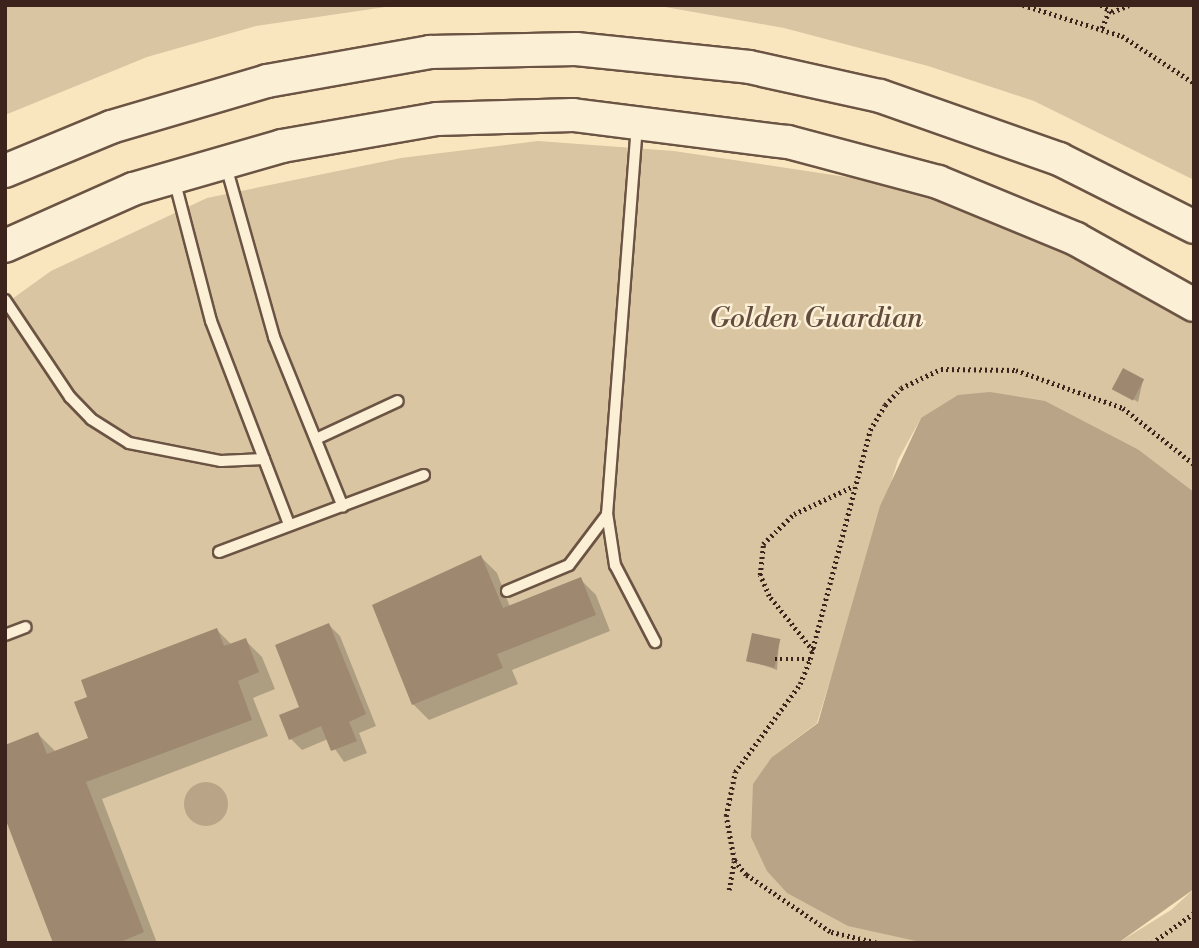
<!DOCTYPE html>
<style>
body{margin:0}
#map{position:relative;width:1199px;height:948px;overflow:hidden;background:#f9e6be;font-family:"Libre Bodoni",serif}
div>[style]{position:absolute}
.green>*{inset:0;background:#d9c5a2}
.water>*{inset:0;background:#b9a487}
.round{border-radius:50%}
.shadow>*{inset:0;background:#0003}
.building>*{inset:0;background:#9e8970;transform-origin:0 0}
.path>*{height:4.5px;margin-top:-2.25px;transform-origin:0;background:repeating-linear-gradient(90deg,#3c241c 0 2px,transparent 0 5.5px)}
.roads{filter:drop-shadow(2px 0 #6b5444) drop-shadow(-2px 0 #6b5444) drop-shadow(0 2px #6b5444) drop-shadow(0 -2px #6b5444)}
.service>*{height:10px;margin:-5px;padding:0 5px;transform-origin:5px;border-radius:5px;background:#fbefd5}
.secondary>*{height:32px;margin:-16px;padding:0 16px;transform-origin:16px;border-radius:16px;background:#fbefd5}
span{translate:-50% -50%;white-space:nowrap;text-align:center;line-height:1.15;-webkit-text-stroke:5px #fbefd5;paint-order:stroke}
.park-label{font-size:28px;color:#634c3e;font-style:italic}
.frame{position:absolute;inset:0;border:7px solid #3c241c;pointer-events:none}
</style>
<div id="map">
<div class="green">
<i style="clip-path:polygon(5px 5px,399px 5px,256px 26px,147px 57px,5px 115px)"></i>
<i style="clip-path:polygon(654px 5px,1194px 5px,1194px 180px,1034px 101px,928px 66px,784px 28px)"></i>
<i style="clip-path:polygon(538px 141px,674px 151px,906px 186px,1085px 256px,1194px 322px,1194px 492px,1139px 450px,921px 418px,898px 460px,817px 723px,772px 757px,925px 943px,5px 943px,5px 304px,51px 271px,207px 198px,401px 158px)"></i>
<i style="clip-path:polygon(1194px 889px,1194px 943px,1118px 943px,1171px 910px)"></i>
</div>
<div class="water">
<i style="clip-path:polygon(990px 392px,1045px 401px,1139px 450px,1194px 492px,1194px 889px,1118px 943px,925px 943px,848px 926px,787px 893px,767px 871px,751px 837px,753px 784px,772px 757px,818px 723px,880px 506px,921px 418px,958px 395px)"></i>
<i class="round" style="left:184px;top:782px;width:44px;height:44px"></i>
</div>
<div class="shadow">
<i style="clip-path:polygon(1143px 380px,1138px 402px,1114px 388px)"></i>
<i style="clip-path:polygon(481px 557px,497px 573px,510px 607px,580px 579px,596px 595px,610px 631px,512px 670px,518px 684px,429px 720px,413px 704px)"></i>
<i style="clip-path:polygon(329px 625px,340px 636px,376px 726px,359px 733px,367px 753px,344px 762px,328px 739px,302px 750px,291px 739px)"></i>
<i style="clip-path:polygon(217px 630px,232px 645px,245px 640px,262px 657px,275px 689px,253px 698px,268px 736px,102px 799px,157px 943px,55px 943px,38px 734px,55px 751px,91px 739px)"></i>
<i style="clip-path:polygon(779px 641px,777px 670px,748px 660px)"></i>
</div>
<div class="building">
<i style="left:1123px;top:368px;width:24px;height:24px;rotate:28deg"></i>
<i style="clip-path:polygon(481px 555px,503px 608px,581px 577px,596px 615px,497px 654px,503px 668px,412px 705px,372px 605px)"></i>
<i style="clip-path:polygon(329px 623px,366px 714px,349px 722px,357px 741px,331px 751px,321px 726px,289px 740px,279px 715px,299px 707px,275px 645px)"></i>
<i style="clip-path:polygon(217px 628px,224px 646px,246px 638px,259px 672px,238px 681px,252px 720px,86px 782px,144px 932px,118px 943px,53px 943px,5px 818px,5px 745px,38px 732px,47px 754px,88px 738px,74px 702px,87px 697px,81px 680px)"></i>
<i style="left:752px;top:633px;width:29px;height:29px;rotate:12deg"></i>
</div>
<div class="path">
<i style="left:1023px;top:5px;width:104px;rotate:17.4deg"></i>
<i style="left:1122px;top:36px;width:86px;rotate:33.1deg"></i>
<i style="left:1101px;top:5px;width:13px;rotate:32deg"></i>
<i style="left:1112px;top:12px;width:18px;rotate:-22deg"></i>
<i style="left:1102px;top:28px;width:18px;rotate:-68deg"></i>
<i style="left:813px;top:651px;width:70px;rotate:-128.7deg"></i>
<i style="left:769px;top:596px;width:23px;rotate:-113deg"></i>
<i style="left:760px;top:575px;width:31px;rotate:-84deg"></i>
<i style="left:763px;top:544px;width:43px;rotate:-44.1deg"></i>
<i style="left:794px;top:514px;width:66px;rotate:-25deg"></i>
<i style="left:775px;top:659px;width:35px"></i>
<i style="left:729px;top:890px;width:29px;rotate:-80deg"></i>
<i style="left:876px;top:943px;width:47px;rotate:-166.6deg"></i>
<i style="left:830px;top:932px;width:102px;rotate:-145.8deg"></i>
<i style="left:746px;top:875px;width:19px;rotate:-129deg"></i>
<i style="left:734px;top:860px;width:45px;rotate:-100.3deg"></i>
<i style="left:726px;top:816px;width:45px;rotate:-78.4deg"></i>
<i style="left:735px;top:772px;width:109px;rotate:-53.5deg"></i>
<i style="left:800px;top:684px;width:27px;rotate:-68deg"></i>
<i style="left:810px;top:659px;width:237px;rotate:-75.3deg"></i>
<i style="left:870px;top:430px;width:29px;rotate:-59deg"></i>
<i style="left:885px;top:405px;width:23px;rotate:-47deg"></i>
<i style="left:901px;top:388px;width:44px;rotate:-25.4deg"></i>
<i style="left:941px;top:369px;width:75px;rotate:0.8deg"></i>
<i style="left:1016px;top:370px;width:114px;rotate:19.6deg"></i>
<i style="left:1123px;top:408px;width:90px;rotate:38.3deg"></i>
<i style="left:1152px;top:943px;width:52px;rotate:-35.5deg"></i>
</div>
<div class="roads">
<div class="service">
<i style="left:637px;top:125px;width:389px;rotate:94.4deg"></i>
<i style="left:607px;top:513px;width:53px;rotate:81.3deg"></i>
<i style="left:615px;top:565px;width:87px;rotate:62.5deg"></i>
<i style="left:226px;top:166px;width:178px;rotate:74.3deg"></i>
<i style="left:274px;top:337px;width:183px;rotate:67.9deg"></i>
<i style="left:174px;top:179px;width:147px;rotate:75.4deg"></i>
<i style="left:211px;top:321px;width:217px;rotate:69deg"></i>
<i style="left:5px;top:300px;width:117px;rotate:56.2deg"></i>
<i style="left:70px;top:397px;width:30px;rotate:46deg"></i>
<i style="left:91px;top:419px;width:45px;rotate:32.3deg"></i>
<i style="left:129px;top:443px;width:94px;rotate:11.1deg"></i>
<i style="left:221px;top:461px;width:43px;rotate:-2.7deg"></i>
<i style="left:316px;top:439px;width:90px;rotate:-24.9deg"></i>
<i style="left:219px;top:552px;width:219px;rotate:-20.6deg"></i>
<i style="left:507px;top:591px;width:67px;rotate:-22.8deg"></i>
<i style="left:569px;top:565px;width:61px;rotate:-52.9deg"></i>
<i style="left:5px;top:635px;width:22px;rotate:-21deg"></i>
</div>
<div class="secondary">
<i style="left:5px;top:171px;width:115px;rotate:-22.5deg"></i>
<i style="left:111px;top:127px;width:163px;rotate:-16.4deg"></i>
<i style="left:267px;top:81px;width:166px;rotate:-10.1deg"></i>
<i style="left:430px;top:52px;width:146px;rotate:-1.2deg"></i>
<i style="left:576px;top:49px;width:174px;rotate:5.9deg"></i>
<i style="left:749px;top:67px;width:134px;rotate:12.5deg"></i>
<i style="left:880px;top:96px;width:190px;rotate:19.4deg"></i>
<i style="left:1059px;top:159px;width:151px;rotate:26.7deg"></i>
<i style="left:5px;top:246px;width:140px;rotate:-24deg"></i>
<i style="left:133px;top:189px;width:155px;rotate:-16.1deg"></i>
<i style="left:282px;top:146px;width:157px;rotate:-9.9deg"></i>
<i style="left:437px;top:119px;width:136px;rotate:-1.7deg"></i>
<i style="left:573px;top:115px;width:217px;rotate:7.2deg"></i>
<i style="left:788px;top:142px;width:155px;rotate:14.9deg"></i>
<i style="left:938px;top:182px;width:149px;rotate:22.4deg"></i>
<i style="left:1076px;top:239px;width:135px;rotate:29.2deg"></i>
</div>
</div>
<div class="park-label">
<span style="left:816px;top:319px">Golden Guardian</span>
</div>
<div class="frame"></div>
</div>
